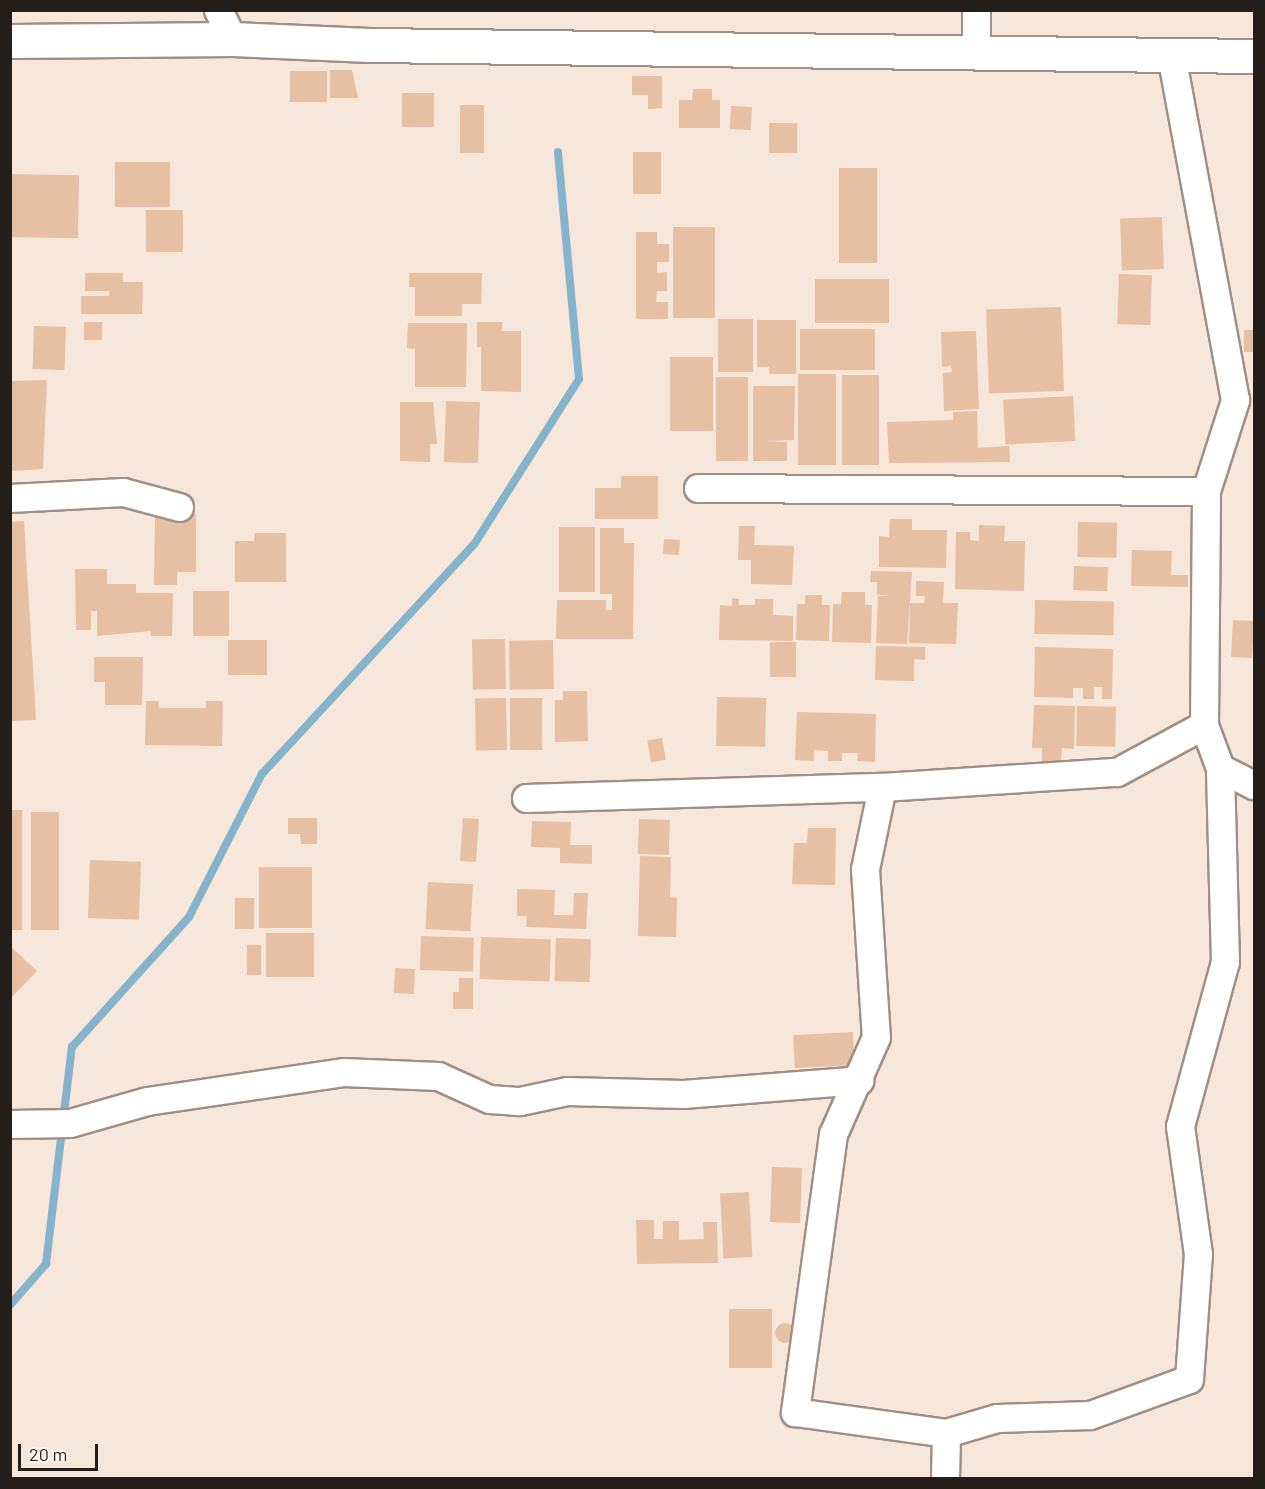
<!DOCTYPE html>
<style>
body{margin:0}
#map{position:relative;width:1265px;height:1489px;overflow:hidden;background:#f7e6da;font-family:Barlow,sans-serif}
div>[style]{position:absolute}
.stream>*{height:8px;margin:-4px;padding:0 4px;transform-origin:4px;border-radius:4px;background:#86b3cc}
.building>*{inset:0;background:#e7bfa2;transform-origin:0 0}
.round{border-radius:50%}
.roads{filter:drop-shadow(2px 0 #9f8f85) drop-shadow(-2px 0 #9f8f85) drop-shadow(0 2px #9f8f85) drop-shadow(0 -2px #9f8f85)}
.street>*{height:27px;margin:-13.5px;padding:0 13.5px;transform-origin:13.5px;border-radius:13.5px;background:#fff}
.secondary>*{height:33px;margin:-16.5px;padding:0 16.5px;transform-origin:16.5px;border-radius:16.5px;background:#fff}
span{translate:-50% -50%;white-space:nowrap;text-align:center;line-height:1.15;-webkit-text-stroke:4.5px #fff5ee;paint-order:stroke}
.frame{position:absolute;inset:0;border:12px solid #241e1a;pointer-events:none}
.scale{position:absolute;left:18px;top:1444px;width:80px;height:27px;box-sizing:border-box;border:3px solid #241e1a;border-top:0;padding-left:8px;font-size:18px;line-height:21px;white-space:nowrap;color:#241e1a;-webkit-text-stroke:4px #fff5ee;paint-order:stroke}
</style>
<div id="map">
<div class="stream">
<i style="left:10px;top:1305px;width:55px;rotate:-48.7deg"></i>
<i style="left:46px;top:1264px;width:219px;rotate:-83.2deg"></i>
<i style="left:72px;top:1047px;width:175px;rotate:-48deg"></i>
<i style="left:189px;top:917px;width:161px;rotate:-63deg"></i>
<i style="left:262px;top:774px;width:314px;rotate:-47.3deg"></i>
<i style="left:475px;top:543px;width:194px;rotate:-57.6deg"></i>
<i style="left:579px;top:379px;width:228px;rotate:-95.3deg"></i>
</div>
<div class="building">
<i style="clip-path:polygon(330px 70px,352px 70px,358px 98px,330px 98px)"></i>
<i style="left:290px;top:71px;width:37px;height:31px"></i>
<i style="clip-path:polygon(632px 76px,662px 76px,662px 108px,648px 109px,648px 95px,632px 95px)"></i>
<i style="clip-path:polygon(693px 89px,712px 89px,712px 100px,720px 100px,720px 128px,679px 128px,679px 100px,692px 100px)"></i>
<i style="left:402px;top:93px;width:32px;height:34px"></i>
<i style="left:484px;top:105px;width:48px;height:24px;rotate:90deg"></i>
<i style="left:731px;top:106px;width:21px;height:23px;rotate:3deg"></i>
<i style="left:769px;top:123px;width:28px;height:30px"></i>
<i style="left:633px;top:152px;width:28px;height:42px"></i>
<i style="left:115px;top:162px;width:55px;height:45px"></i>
<i style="left:839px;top:168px;width:38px;height:95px"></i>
<i style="left:10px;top:174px;width:69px;height:63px;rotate:1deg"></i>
<i style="left:146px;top:210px;width:37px;height:42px"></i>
<i style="left:1162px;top:217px;width:52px;height:42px;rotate:88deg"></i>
<i style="left:673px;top:227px;width:42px;height:91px"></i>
<i style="clip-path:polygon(636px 232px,657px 232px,657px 244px,669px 244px,669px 262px,657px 262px,657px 273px,667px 272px,667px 291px,657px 291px,656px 302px,668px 302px,668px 319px,636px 319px)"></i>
<i style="clip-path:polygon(85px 273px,123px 273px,123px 282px,143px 282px,142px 314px,81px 314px,81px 296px,109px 296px,109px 291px,85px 291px)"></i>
<i style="clip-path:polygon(409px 273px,482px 273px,481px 304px,462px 304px,462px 316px,415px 316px,415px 287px,409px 287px)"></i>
<i style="left:1119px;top:274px;width:33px;height:50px;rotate:2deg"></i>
<i style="left:815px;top:279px;width:74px;height:44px"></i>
<i style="left:1061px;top:307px;width:84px;height:75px;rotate:88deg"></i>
<i style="left:718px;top:319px;width:35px;height:53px"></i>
<i style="clip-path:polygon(757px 320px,796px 320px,796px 374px,769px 374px,769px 367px,757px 367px)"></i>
<i style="left:84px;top:322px;width:18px;height:18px"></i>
<i style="clip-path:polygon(477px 322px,502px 322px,502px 331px,521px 331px,521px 392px,481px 391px,481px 347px,477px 347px)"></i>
<i style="clip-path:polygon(408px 323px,467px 323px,466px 387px,415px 387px,415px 349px,407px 348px)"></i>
<i style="left:34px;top:326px;width:32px;height:43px;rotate:2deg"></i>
<i style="left:800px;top:329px;width:75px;height:41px"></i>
<i style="left:1244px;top:330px;width:10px;height:22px"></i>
<i style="clip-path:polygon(976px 331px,979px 409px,944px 411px,943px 373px,952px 372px,951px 366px,942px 367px,941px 332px)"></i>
<i style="left:670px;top:357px;width:43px;height:74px"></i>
<i style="left:798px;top:374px;width:38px;height:91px"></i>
<i style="left:842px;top:375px;width:37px;height:90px"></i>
<i style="left:748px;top:377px;width:84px;height:32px;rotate:90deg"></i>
<i style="clip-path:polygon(47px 380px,43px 469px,10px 471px,10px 381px)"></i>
<i style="clip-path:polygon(753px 386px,795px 386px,794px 440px,767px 441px,787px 442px,787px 461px,753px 461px)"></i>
<i style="left:1073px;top:396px;width:45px;height:70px;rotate:87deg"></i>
<i style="left:446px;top:401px;width:34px;height:61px;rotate:2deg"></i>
<i style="clip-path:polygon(400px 402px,433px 402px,437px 444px,430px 444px,430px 462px,400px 461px)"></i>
<i style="clip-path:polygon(977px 411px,978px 448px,1009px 446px,1010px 462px,889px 463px,887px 422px,953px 420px,953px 412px)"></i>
<i style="clip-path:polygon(621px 476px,658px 476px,658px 519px,595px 519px,595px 488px,621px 488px)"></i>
<i style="clip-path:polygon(155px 514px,196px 514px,196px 572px,177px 572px,177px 585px,154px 585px)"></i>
<i style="clip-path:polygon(890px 519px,912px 519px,912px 530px,947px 530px,946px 568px,879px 567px,879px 536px,889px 537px)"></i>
<i style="clip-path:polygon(24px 521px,36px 720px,10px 721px,10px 522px)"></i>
<i style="left:1078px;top:522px;width:39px;height:35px;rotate:1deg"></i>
<i style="clip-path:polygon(979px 525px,1005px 526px,1004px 541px,1025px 541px,1024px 591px,955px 589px,956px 532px,970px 532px,970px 540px,979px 541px)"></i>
<i style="clip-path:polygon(739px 526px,755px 526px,754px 545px,794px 546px,792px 585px,751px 584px,751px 560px,738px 560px)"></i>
<i style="left:559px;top:527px;width:36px;height:65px"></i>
<i style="clip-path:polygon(600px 528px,624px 528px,624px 543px,634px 543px,633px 639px,556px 639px,557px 600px,606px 600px,606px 610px,612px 610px,612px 594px,600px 594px)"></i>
<i style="clip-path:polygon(255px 533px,286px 533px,286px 582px,235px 582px,235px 541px,254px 541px)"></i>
<i style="left:664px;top:539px;width:16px;height:15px;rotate:4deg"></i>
<i style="clip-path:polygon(1132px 550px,1172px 551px,1171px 575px,1188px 575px,1188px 587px,1131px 586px)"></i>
<i style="left:1074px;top:566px;width:34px;height:24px;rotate:2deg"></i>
<i style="clip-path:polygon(75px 569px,107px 569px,107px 584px,136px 584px,136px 593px,173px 593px,172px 636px,151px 636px,151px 631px,97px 636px,97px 611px,91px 611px,91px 630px,76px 630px)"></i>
<i style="clip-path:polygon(871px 571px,912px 572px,907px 644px,876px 643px,878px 596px,889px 595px,877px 595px,877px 582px,870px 582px)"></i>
<i style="clip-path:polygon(916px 581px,944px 582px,943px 603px,958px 603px,956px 644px,909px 643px,910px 603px,924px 603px,925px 596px,916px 596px)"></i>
<i style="left:193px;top:591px;width:36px;height:45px"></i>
<i style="clip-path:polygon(842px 592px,865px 592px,865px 605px,872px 605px,871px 643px,832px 642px,833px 604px,841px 604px)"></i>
<i style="clip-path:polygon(805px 595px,822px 595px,822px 605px,830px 605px,829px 641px,796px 640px,797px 604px,805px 604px)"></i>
<i style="clip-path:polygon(732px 598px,739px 599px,739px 605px,755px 605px,755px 599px,773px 599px,773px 615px,793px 616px,793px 641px,719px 640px,720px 605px,732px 606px)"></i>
<i style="left:1035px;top:600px;width:79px;height:34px;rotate:1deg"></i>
<i style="left:1233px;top:620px;width:21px;height:37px;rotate:3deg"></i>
<i style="left:505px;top:639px;width:50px;height:33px;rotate:89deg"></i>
<i style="left:228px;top:640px;width:39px;height:35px"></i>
<i style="left:553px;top:640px;width:49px;height:44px;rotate:89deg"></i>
<i style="left:770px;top:642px;width:26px;height:35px"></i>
<i style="clip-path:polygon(876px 646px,925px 647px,925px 660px,914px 659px,914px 681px,875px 680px)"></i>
<i style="clip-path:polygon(1035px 647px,1113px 649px,1112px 699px,1102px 699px,1102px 687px,1094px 687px,1094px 699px,1083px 699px,1083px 688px,1073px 688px,1073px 698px,1034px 697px)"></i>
<i style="clip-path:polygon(94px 657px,143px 657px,142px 705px,105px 705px,105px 682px,94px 682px)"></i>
<i style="clip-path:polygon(563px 691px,587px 691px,588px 741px,555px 742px,555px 700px,563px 700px)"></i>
<i style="left:717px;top:697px;width:49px;height:49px;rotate:1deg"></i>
<i style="left:506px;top:698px;width:52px;height:31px;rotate:89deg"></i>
<i style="left:542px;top:698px;width:52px;height:32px;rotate:90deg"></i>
<i style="clip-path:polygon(146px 701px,159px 701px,159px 708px,206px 708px,206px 701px,223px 701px,222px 746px,145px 745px)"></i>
<i style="clip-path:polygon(1034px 705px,1075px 706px,1074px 749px,1062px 748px,1061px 762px,1042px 762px,1042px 748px,1032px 748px)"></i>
<i style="left:1077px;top:706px;width:39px;height:40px;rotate:1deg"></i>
<i style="clip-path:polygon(797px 712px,876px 714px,875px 762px,857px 761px,858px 753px,842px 753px,842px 761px,828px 761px,828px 751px,814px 750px,814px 761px,795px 760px)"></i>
<i style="left:662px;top:738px;width:22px;height:15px;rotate:80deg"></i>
<i style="left:10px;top:810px;width:12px;height:120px"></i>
<i style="left:31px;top:812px;width:28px;height:118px"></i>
<i style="clip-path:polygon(288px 818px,317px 818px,317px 844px,301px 844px,300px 834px,288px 834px)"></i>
<i style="left:463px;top:818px;width:16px;height:43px;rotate:4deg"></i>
<i style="left:639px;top:819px;width:31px;height:35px;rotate:2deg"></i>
<i style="clip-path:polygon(532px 821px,571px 822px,570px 845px,592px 845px,592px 864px,560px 863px,560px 848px,531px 847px)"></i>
<i style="clip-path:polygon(808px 828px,836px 828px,835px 885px,792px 884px,794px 843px,807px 843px)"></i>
<i style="clip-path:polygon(640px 856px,671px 857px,670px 897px,677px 898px,676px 937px,638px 936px)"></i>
<i style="left:90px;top:860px;width:51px;height:58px;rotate:2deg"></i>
<i style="left:259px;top:867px;width:53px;height:61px"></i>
<i style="left:428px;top:882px;width:45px;height:47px;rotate:3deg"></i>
<i style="clip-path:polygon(517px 889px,555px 890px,554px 915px,573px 915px,574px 893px,588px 893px,586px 929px,526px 927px,527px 916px,517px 916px)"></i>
<i style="left:235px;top:898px;width:19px;height:31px"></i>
<i style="left:266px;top:933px;width:48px;height:44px"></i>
<i style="left:421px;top:936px;width:53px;height:34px;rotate:2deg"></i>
<i style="left:481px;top:937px;width:70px;height:42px;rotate:2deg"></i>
<i style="left:556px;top:938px;width:35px;height:43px;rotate:2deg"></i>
<i style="left:247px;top:945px;width:14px;height:30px"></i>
<i style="clip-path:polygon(10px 946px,37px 971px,10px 999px)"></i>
<i style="left:395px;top:968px;width:20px;height:25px;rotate:3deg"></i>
<i style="clip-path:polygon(459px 978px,473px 978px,473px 1009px,453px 1009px,453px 992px,459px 992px)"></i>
<i style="left:853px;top:1032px;width:33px;height:60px;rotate:87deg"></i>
<i style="left:772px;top:1167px;width:30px;height:55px;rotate:2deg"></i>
<i style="left:749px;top:1192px;width:65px;height:29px;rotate:87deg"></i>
<i style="clip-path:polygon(636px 1220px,654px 1220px,654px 1239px,663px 1239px,663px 1221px,679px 1221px,679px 1240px,704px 1239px,703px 1222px,717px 1222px,718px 1263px,637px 1264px)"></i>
<i style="left:729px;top:1309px;width:43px;height:59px"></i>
<i class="round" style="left:775px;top:1323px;width:20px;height:20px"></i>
</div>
<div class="roads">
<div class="street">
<i style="left:218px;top:10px;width:33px;rotate:63deg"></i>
<i style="left:976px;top:52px;width:42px;rotate:-90deg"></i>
<i style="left:698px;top:488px;width:508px;rotate:0.34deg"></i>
<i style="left:10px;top:498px;width:113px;rotate:-3deg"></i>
<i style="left:123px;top:492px;width:58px;rotate:15deg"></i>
<i style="left:1220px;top:768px;width:38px;rotate:27deg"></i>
<i style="left:882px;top:787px;width:84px;rotate:101.7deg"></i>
<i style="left:865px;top:869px;width:168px;rotate:86.3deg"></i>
<i style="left:876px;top:1037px;width:106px;rotate:113.9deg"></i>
<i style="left:833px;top:1134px;width:281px;rotate:97.8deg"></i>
<i style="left:795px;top:1412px;width:152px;rotate:7.9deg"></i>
<i style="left:946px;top:1433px;width:53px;rotate:-16.4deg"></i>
<i style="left:997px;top:1418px;width:93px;rotate:-1.8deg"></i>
<i style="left:1090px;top:1415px;width:105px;rotate:-20deg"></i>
<i style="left:1189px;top:1379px;width:125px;rotate:-85.9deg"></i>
<i style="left:1198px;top:1254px;width:129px;rotate:-98deg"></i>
<i style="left:1180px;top:1126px;width:170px;rotate:-74.7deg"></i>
<i style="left:1225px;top:962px;width:194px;rotate:-91.5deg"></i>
<i style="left:1220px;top:768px;width:46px;rotate:-110.4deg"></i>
<i style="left:1204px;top:725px;width:234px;rotate:-89.5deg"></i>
<i style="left:1206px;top:491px;width:96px;rotate:-72.3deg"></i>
<i style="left:1235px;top:400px;width:352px;rotate:-100.5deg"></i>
<i style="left:526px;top:798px;width:356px;rotate:-1.8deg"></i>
<i style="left:882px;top:787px;width:235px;rotate:-3.7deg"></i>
<i style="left:1117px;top:772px;width:99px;rotate:-28.4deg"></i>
<i style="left:10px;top:1124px;width:60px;rotate:-1deg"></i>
<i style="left:70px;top:1123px;width:80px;rotate:-15.9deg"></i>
<i style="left:147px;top:1101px;width:198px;rotate:-8.4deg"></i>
<i style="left:343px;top:1072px;width:95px;rotate:2.4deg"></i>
<i style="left:438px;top:1076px;width:56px;rotate:24.3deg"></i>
<i style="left:489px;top:1099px;width:31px;rotate:4deg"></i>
<i style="left:520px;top:1101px;width:48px;rotate:-12deg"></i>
<i style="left:567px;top:1091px;width:116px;rotate:1.5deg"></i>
<i style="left:683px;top:1094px;width:177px;rotate:-4.5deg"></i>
<i style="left:945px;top:1478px;width:45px;rotate:-88.7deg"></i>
</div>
<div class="secondary">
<i style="left:10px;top:41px;width:223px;rotate:-0.5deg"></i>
<i style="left:233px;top:39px;width:136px;rotate:2.5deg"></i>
<i style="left:369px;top:45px;width:885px;rotate:0.71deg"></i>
</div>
</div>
<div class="frame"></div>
<div class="scale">20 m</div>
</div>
